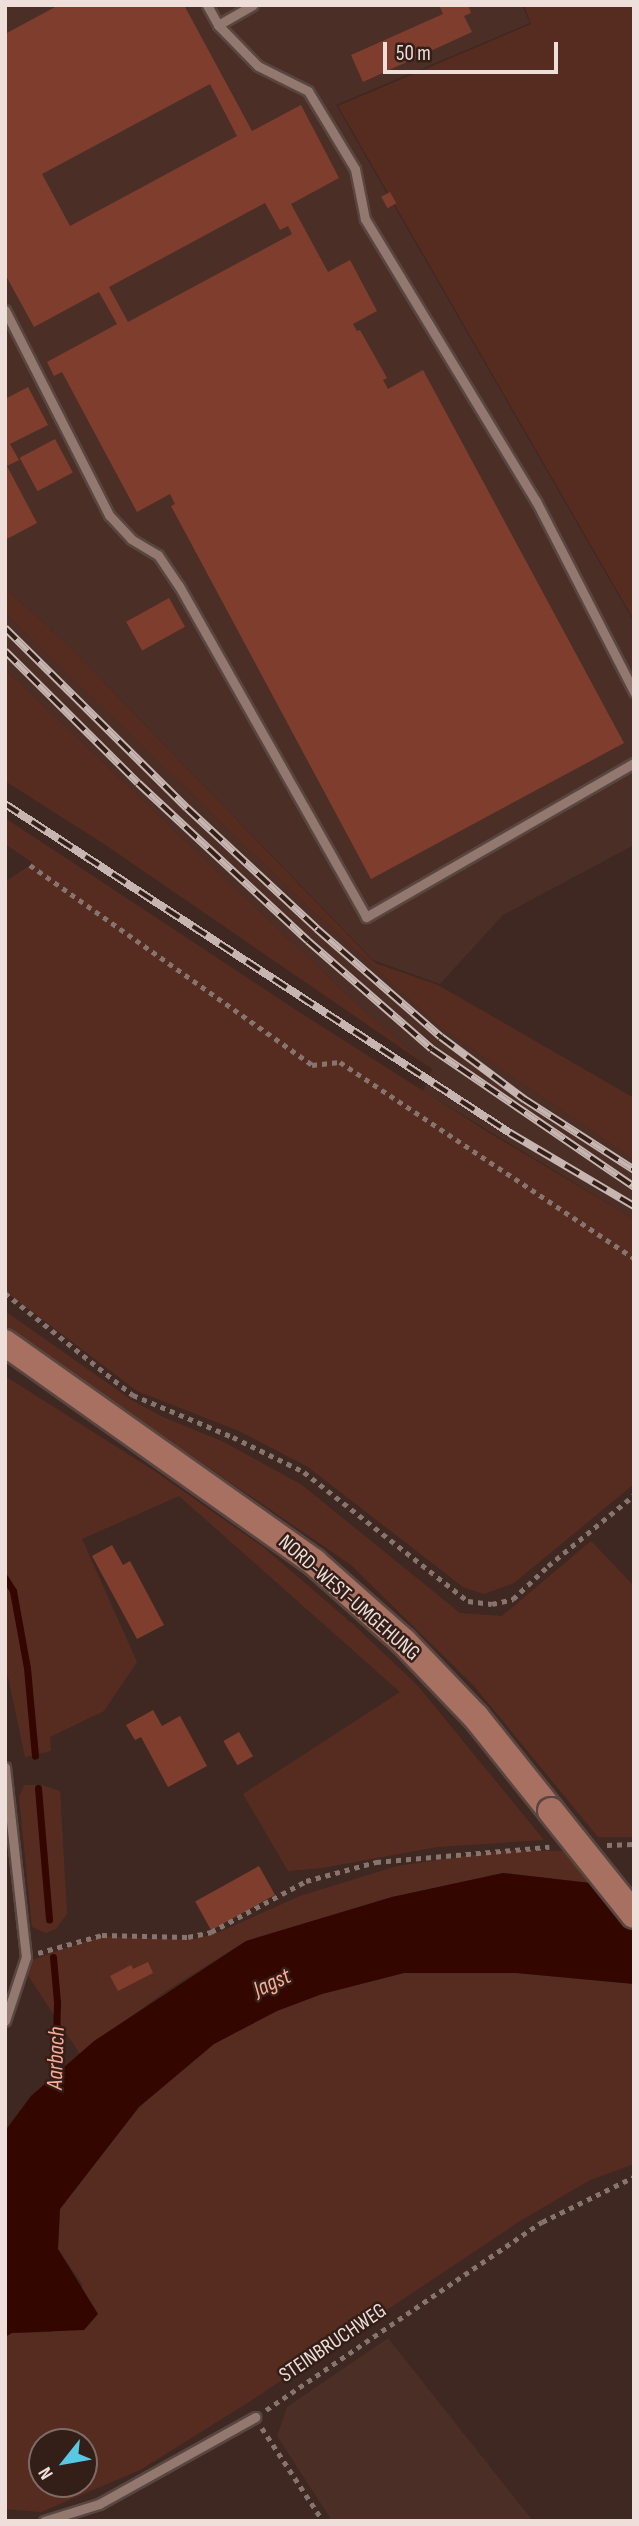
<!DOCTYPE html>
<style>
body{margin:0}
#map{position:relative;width:639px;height:2526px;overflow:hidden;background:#3e2821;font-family:"Sofia Sans Condensed",sans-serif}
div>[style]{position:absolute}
.built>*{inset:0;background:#4b2e25}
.green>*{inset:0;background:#572c20}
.water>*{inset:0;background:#340600}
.stream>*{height:7px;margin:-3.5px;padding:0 3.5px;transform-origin:3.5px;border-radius:3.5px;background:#340600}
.building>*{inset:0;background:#7f3e2d;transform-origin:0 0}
.path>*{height:4.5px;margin-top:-2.25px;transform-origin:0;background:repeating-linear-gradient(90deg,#87746e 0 5px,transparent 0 10px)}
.roads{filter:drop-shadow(2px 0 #594640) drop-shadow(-2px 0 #594640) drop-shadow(0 2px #594640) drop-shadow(0 -2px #594640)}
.service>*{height:9px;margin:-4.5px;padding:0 4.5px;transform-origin:4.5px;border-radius:4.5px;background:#937870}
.secondary>*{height:26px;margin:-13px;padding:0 13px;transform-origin:13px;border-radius:13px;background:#a77060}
.rail>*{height:8px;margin-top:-4px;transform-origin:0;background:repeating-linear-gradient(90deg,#341e18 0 16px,#c6b5b0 0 32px);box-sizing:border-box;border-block:2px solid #c6b5b0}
.bridges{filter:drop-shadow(2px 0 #594640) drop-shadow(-2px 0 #594640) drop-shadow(0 2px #594640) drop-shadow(0 -2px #594640)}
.secondary-bridge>*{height:26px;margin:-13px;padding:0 13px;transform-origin:13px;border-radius:13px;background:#a77060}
span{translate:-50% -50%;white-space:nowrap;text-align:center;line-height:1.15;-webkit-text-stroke:5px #341e18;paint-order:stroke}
.street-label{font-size:21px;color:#eedfda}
.water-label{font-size:23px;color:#fcac96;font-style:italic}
.frame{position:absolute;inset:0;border:7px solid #eedfda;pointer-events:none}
.north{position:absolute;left:28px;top:2428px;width:70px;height:70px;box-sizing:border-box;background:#341e18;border:2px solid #7e6b66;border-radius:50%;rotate:239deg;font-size:19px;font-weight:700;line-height:28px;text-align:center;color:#eedfda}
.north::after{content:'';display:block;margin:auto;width:24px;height:32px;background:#58c9e4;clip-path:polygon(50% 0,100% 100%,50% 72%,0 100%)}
.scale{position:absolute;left:383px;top:42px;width:175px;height:32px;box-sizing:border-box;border:4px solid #eedfda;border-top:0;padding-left:9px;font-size:21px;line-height:24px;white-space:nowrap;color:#eedfda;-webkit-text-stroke:5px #341e18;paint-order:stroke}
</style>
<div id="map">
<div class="built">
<i style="clip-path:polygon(5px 5px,522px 5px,530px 23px,336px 105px,634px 622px,634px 845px,503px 915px,440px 984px,373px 960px,68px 645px,5px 588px)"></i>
<i style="clip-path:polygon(5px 613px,307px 906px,440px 1027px,634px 1160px,634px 1219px,423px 1091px,432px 1069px,361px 1008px,5px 669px)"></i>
<i style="clip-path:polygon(388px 2338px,533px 2521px,332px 2521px,277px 2436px,287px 2407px)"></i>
</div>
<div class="green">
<i style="clip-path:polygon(524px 5px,634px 5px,634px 620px,338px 106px,531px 24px)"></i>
<i style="clip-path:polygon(5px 588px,68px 645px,375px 963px,438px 985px,634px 1098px,634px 1160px,440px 1027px,307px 906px,5px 613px)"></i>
<i style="clip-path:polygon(5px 669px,361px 1008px,432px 1069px,104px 844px,5px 781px)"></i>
<i style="clip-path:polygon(5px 818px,296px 1010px,491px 1134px,634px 1219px,634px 1484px,514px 1583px,484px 1594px,463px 1587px,308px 1467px,239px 1431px,137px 1391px,5px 1291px,5px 882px,33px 863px,5px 844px)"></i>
<i style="clip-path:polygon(5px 1311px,133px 1401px,163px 1417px,224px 1442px,302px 1485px,460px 1613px,502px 1616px,591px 1541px,634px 1586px,634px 1837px,598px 1837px,474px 1686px,351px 1565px,11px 1332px,5px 1328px)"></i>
<i style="clip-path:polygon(5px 1376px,156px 1472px,263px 1547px,355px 1626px,418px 1686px,544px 1840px,437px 1847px,322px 1868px,288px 1871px,243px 1794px,400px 1692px,179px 1496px,82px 1539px,137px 1662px,104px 1711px,50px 1737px,51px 1751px,25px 1757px,5px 1663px)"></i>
<i style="clip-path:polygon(24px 1785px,42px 1785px,60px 1791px,67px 1914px,56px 1929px,46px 1933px,32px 1927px,19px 1797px)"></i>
<i style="clip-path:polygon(506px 1850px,566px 1851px,592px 1883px,503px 1873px,392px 1897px,246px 1941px,166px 1991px,80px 2054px,27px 1974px,32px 1960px,101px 1936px,190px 1940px,215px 1934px,300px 1896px,397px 1866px)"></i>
<i style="clip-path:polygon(evenodd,404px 1973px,516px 1973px,634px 1984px,634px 2164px,590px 2180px,520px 2221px,249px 2402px,140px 2470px,41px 2512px,5px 2509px,5px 2337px,12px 2333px,52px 2332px,83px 2285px,58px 2249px,60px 2209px,139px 2107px,214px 2044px,276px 2011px,322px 1994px,404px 1973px,42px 2442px,84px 2442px,84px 2484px,42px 2484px,42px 2442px)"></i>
</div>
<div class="water">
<i style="clip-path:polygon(503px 1873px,634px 1888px,634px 1984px,516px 1973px,404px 1973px,322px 1994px,277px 2011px,214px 2044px,139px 2107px,60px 2209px,58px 2249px,98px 2314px,84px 2330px,12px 2333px,5px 2337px,5px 2131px,31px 2096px,94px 2041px,246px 1941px,392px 1897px)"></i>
</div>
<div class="stream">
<i style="left:5px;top:1578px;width:15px;rotate:58deg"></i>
<i style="left:13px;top:1591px;width:78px;rotate:79.7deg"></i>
<i style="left:27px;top:1668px;width:88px;rotate:84.8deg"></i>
<i style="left:38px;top:1788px;width:132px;rotate:85.2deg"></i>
<i style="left:53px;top:1957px;width:45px;rotate:84.9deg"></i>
<i style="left:57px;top:2002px;width:83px;rotate:91.4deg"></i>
</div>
<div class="building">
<i style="clip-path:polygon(evenodd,59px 5px,184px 5px,252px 131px,301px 105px,339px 178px,291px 204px,328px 272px,350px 260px,377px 311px,353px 324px,357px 331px,360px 330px,387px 378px,383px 380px,388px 389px,423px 370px,624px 743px,371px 879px,171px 506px,175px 504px,170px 494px,137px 512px,62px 372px,54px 376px,47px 362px,117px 324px,99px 292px,34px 327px,5px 274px,5px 34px,59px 5px,210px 84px,237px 136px,70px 226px,42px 174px,210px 84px,59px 5px,265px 203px,280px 230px,288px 226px,292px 234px,128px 322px,109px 287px,265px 203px)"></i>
<i style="clip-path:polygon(439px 5px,468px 5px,471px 13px,464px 16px,472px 32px,363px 82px,351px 55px,443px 14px)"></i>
<i style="left:390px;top:192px;width:13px;height:10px;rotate:61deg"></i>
<i style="clip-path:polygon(28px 387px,48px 425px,10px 444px,19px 460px,7px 466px,37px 523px,5px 540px,5px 399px)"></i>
<i style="left:55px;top:439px;width:38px;height:40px;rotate:62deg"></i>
<i style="left:169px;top:598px;width:33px;height:49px;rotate:61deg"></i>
<i style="clip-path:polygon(112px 1545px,123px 1565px,130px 1561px,164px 1625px,137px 1639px,92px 1556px)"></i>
<i style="clip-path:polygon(153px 1710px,162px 1726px,180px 1716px,207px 1766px,168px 1787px,141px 1737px,135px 1740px,126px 1725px)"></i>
<i style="left:239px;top:1732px;width:28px;height:18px;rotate:60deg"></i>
<i style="left:259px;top:1866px;width:33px;height:73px;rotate:61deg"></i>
<i style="clip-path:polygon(148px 1962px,153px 1973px,118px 1991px,110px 1976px,131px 1965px,133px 1969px)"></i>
</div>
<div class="path">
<i style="left:30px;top:865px;width:346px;rotate:35.3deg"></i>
<i style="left:312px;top:1065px;width:28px;rotate:-6deg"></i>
<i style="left:340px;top:1062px;width:353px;rotate:33.7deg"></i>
<i style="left:5px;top:1293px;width:164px;rotate:38.6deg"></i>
<i style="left:133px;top:1395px;width:108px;rotate:22.8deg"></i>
<i style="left:233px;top:1437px;width:79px;rotate:26.2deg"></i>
<i style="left:304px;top:1472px;width:209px;rotate:38.2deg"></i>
<i style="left:468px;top:1601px;width:24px;rotate:7deg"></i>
<i style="left:492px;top:1604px;width:22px;rotate:-13deg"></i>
<i style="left:513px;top:1599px;width:48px;rotate:-43.3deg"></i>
<i style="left:548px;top:1566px;width:112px;rotate:-39.5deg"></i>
<i style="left:607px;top:1845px;width:27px;rotate:-2deg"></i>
<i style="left:38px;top:1953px;width:66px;rotate:-15.7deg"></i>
<i style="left:102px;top:1935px;width:86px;rotate:1.3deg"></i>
<i style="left:188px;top:1937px;width:24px;rotate:-12deg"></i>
<i style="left:211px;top:1932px;width:108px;rotate:-28.2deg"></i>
<i style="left:306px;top:1881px;width:73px;rotate:-15.2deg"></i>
<i style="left:376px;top:1862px;width:174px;rotate:-5deg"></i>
<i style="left:266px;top:2410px;width:334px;rotate:-34.3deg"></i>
<i style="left:542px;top:2222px;width:102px;rotate:-26.1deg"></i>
<i style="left:262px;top:2428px;width:111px;rotate:56.7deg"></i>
</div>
<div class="roads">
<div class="service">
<i style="left:207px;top:5px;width:23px;rotate:61deg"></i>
<i style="left:218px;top:25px;width:57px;rotate:45.7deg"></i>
<i style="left:258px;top:66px;width:56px;rotate:26.6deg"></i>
<i style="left:308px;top:91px;width:91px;rotate:58.9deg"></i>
<i style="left:355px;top:169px;width:51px;rotate:78.7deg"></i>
<i style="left:365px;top:219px;width:330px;rotate:58.8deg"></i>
<i style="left:536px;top:501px;width:215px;rotate:62.8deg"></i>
<i style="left:218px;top:25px;width:40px;rotate:-29.7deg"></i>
<i style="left:5px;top:310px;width:230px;rotate:63.1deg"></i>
<i style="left:109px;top:515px;width:33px;rotate:47deg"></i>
<i style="left:131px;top:539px;width:31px;rotate:31deg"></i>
<i style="left:158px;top:555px;width:37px;rotate:56deg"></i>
<i style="left:179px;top:586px;width:380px;rotate:60.5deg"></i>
<i style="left:366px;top:917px;width:309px;rotate:-29.9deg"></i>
<i style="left:5px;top:1767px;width:191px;rotate:83.7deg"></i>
<i style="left:26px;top:1957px;width:67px;rotate:108.2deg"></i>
<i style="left:44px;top:2521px;width:58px;rotate:-17.2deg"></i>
<i style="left:99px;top:2504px;width:179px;rotate:-29.1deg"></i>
</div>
<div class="secondary">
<i style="left:5px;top:1343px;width:379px;rotate:35.3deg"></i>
<i style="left:314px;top:1562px;width:120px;rotate:41.6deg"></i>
<i style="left:404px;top:1642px;width:104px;rotate:46.2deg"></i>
<i style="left:476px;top:1717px;width:120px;rotate:51.4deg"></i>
</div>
</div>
<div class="rail">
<i style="left:5px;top:628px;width:256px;rotate:44.7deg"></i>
<i style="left:187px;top:808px;width:178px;rotate:42.9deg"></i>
<i style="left:317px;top:929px;width:164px;rotate:41.1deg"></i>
<i style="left:441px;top:1037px;width:104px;rotate:36.8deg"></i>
<i style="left:524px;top:1099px;width:131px;rotate:32.8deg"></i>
<i style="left:5px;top:651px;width:187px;rotate:44.8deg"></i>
<i style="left:138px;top:783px;width:232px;rotate:42.9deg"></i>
<i style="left:308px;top:941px;width:164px;rotate:41.1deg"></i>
<i style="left:432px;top:1049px;width:245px;rotate:34.3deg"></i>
<i style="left:5px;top:804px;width:603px;rotate:33.08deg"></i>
<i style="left:510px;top:1133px;width:144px;rotate:30.5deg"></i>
</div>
<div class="bridges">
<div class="secondary-bridge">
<i style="left:551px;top:1811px;width:133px;rotate:51.4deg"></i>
</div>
</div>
<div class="street-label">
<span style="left:349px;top:1598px;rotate:41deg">NORD-WEST-UMGEHUNG</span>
<span style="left:333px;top:2343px;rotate:-34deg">STEINBRUCHWEG</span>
</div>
<div class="water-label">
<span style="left:272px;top:1983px;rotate:-25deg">Jagst</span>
<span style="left:56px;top:2058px;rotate:-88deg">Aarbach</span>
</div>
<div class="frame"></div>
<div class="north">N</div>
<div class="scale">50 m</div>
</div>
